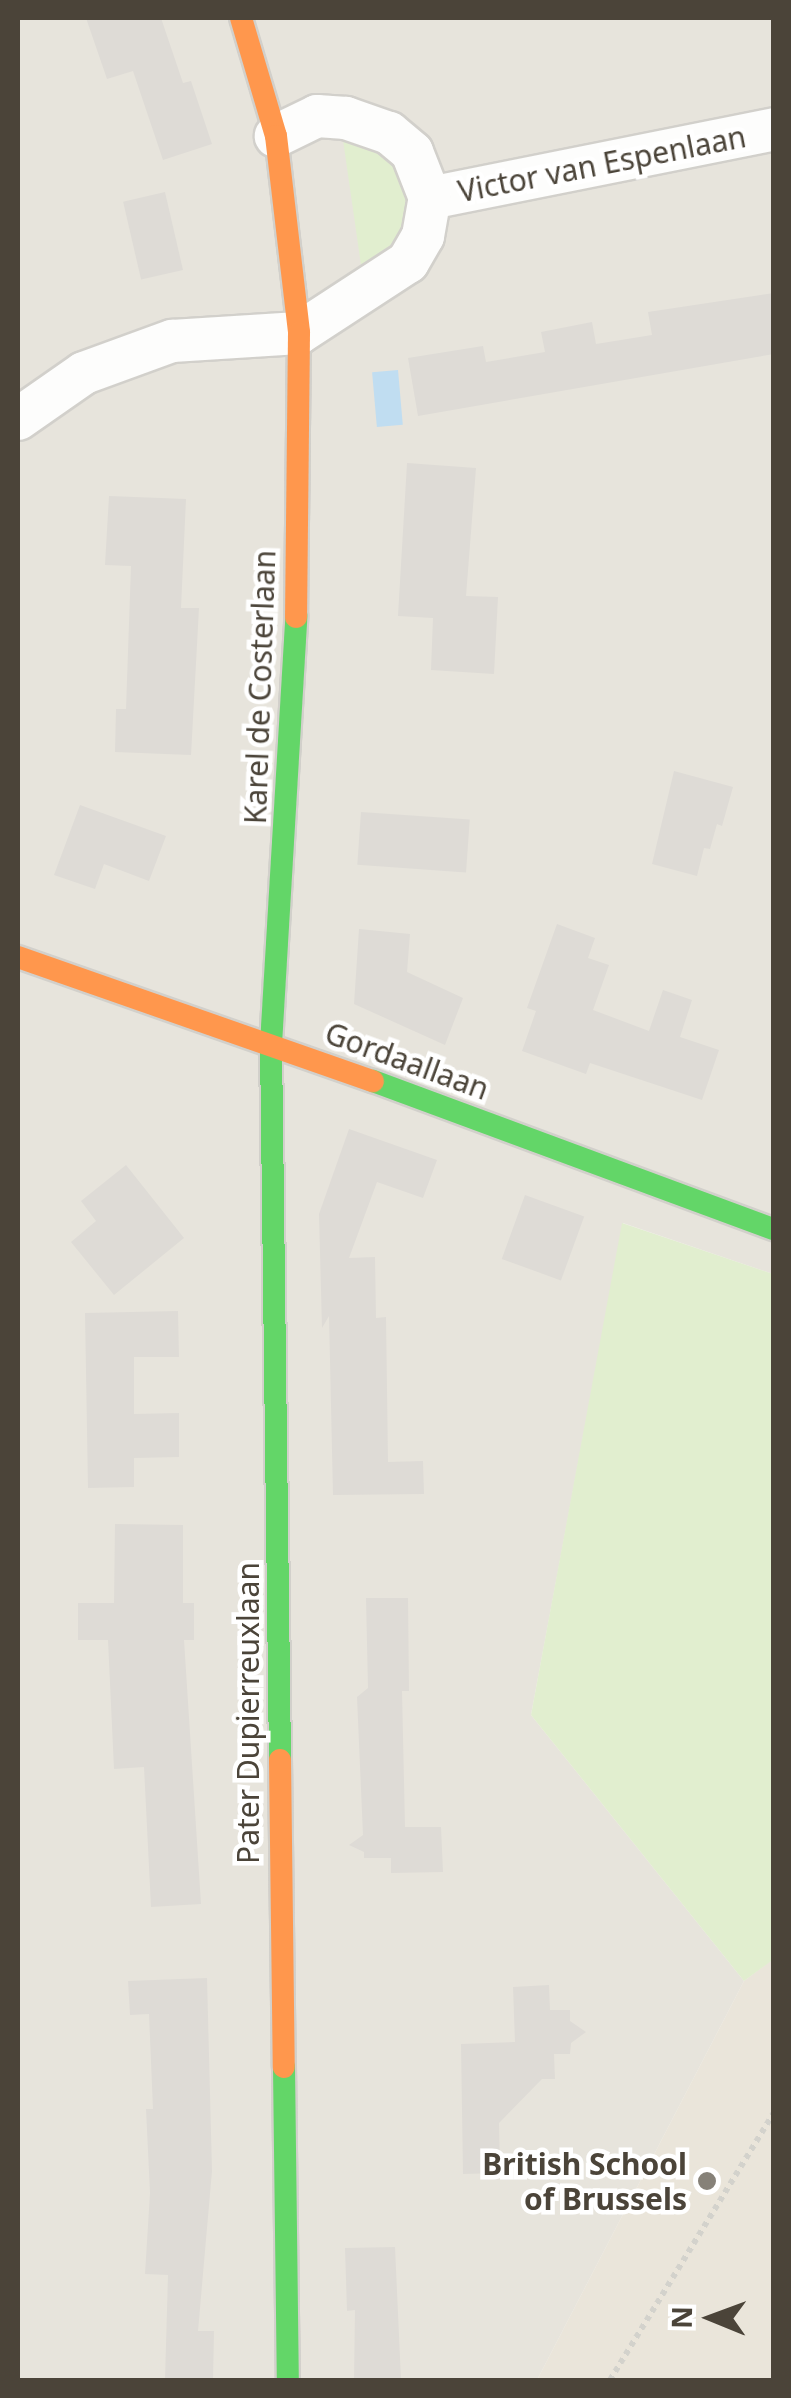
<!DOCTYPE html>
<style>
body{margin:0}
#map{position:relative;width:791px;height:2398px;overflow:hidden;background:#f4f2ee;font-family:"Noto Sans",sans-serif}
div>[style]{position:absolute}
.residential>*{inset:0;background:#e7e4dc}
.education>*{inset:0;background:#eae5da}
.green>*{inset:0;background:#e1eecf}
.water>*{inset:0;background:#c0ddf1;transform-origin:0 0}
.building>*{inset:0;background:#dedbd6;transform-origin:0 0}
.path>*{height:6px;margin-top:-3px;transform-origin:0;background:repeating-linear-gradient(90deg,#d3d2cc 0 5px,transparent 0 10px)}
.roads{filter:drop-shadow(2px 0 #d2d0cb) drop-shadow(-2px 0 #d2d0cb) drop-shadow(0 2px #d2d0cb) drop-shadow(0 -2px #d2d0cb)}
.street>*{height:42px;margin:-21px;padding:0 21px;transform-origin:21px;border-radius:21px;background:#fdfdfc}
.fast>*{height:22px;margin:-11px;padding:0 11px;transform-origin:11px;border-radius:11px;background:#63d668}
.slow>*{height:22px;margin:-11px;padding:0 11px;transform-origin:11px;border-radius:11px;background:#ff974d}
.dots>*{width:28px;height:28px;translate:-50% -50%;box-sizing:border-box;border:5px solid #fff;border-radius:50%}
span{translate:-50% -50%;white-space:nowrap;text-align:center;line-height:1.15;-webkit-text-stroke:9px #fff;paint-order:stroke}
.street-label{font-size:30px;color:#4b4439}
.poi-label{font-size:30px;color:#4b4439;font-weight:700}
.right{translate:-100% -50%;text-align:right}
.frame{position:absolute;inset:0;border:20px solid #4b4439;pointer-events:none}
.north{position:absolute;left:661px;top:2268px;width:100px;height:100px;-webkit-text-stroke:8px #fff;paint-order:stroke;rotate:271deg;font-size:28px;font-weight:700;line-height:40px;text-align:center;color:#4b4439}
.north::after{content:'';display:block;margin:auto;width:35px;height:45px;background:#4b4439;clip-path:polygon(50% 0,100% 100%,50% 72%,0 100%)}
</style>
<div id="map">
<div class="residential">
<i style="clip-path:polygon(18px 18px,773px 18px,773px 1274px,623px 1223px,531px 1715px,744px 1981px,537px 2380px,18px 2380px)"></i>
</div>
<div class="education">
<i style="clip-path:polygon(773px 1959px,773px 2380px,537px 2380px,744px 1981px)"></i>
</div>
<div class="green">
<i style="clip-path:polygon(341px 126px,385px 149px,410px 185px,408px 226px,364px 286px)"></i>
<i style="clip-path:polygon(622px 1223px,773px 1274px,774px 1959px,744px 1981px,531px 1715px)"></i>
</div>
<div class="water">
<i style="left:398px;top:370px;width:55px;height:26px;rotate:85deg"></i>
</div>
<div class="building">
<i style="clip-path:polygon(86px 18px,161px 18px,183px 83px,191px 81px,212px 144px,163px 160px,133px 71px,107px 79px)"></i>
<i style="left:165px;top:192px;width:80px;height:43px;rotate:77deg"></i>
<i style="clip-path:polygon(774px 293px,774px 354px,418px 416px,408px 358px,483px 346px,486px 362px,545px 352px,541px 332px,592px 322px,596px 344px,652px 335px,648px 312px)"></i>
<i style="clip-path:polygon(407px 463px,476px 468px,466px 596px,498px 597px,494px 674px,431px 670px,433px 618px,398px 616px)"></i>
<i style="clip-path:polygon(109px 496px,186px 499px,181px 608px,199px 608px,191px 755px,115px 752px,116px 709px,126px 709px,131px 566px,105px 565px)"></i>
<i style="clip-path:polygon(674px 771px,733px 787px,722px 826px,717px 824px,710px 849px,704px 848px,697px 876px,652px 864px)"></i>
<i style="clip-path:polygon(80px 805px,166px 836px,149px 881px,104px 864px,95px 889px,54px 875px)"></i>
<i style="left:361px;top:812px;width:109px;height:53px;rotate:4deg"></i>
<i style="clip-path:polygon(557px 924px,595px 938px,588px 958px,609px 965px,593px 1010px,649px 1031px,663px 990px,692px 1000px,680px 1037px,719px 1050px,702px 1100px,590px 1063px,586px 1074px,522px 1051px,536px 1011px,527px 1008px)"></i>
<i style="clip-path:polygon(359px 929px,410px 934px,407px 972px,463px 998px,445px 1045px,354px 1004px)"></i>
<i style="clip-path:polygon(349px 1129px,437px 1160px,423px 1198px,377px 1182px,349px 1258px,375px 1257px,376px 1318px,386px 1317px,388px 1462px,423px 1461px,424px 1494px,333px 1495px,329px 1316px,322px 1328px,319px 1214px)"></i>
<i style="clip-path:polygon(126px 1165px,184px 1238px,114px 1295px,71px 1242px,96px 1221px,81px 1201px)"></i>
<i style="left:525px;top:1195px;width:63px;height:68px;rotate:20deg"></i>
<i style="clip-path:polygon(178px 1311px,179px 1357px,134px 1357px,134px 1414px,179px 1413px,179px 1457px,134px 1458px,134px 1487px,88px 1488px,85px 1313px)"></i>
<i style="clip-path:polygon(115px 1524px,183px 1525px,183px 1603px,194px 1603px,194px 1640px,184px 1640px,201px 1904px,151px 1907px,144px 1767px,114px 1769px,108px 1640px,78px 1640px,78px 1603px,114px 1603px)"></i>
<i style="clip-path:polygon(366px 1598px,408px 1598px,409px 1691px,402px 1691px,405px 1827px,441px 1827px,443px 1872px,391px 1873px,391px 1858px,364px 1858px,364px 1852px,349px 1845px,363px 1835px,357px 1697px,368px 1688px)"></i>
<i style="clip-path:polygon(207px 1978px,212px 2171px,198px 2331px,214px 2331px,213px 2380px,165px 2380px,168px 2275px,145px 2274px,150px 2193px,146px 2109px,153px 2109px,149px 2014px,130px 2015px,128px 1981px)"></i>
<i style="clip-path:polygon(549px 1985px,550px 2010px,570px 2010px,570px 2021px,586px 2032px,571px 2043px,570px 2054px,554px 2054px,555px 2079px,542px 2079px,499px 2123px,500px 2173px,463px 2174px,461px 2044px,515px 2042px,513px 1987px)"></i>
<i style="clip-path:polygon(395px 2247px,401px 2380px,354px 2380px,355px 2310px,347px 2311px,345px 2248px)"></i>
</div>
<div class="path">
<i style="left:610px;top:2380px;width:314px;rotate:-58.5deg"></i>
</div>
<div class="roads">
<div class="street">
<i style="left:430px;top:198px;width:351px;rotate:-11.3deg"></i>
<i style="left:18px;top:419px;width:80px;rotate:-34.9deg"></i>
<i style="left:84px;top:373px;width:94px;rotate:-20deg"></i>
<i style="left:172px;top:341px;width:127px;rotate:-3.6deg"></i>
<i style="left:299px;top:333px;width:130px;rotate:-33.1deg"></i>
<i style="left:408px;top:262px;width:30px;rotate:-60deg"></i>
<i style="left:423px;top:236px;width:39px;rotate:-80deg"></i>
<i style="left:430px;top:198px;width:49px;rotate:-111.4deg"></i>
<i style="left:412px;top:152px;width:30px;rotate:-140deg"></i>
<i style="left:389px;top:133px;width:46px;rotate:-160.8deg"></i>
<i style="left:346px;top:118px;width:29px;rotate:-176deg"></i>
<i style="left:317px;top:116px;width:46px;rotate:154deg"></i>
</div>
<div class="fast">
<i style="left:373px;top:1081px;width:427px;rotate:20.3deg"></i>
<i style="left:280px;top:1760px;width:716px;rotate:-90.72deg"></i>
<i style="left:271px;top:1044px;width:428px;rotate:-86.6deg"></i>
<i style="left:284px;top:2067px;width:313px;rotate:89.3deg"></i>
</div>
<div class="slow">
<i style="left:241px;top:18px;width:123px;rotate:73.5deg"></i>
<i style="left:276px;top:136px;width:198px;rotate:83.3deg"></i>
<i style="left:299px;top:333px;width:284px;rotate:90.6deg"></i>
<i style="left:18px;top:957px;width:376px;rotate:19.3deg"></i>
<i style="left:280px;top:1760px;width:307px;rotate:89.3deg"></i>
</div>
</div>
<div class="dots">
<i style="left:707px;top:2181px;background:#868178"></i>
</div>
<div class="street-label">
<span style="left:602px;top:164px;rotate:-11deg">Victor van Espenlaan</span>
<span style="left:260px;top:687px;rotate:-88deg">Karel de Costerlaan</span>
<span style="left:407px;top:1061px;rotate:20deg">Gordaallaan</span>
<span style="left:248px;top:1713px;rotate:-90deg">Pater Dupierreuxlaan</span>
</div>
<div class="poi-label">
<span class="right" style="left:687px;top:2181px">British School<br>of Brussels</span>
</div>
<div class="frame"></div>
<div class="north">N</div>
</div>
